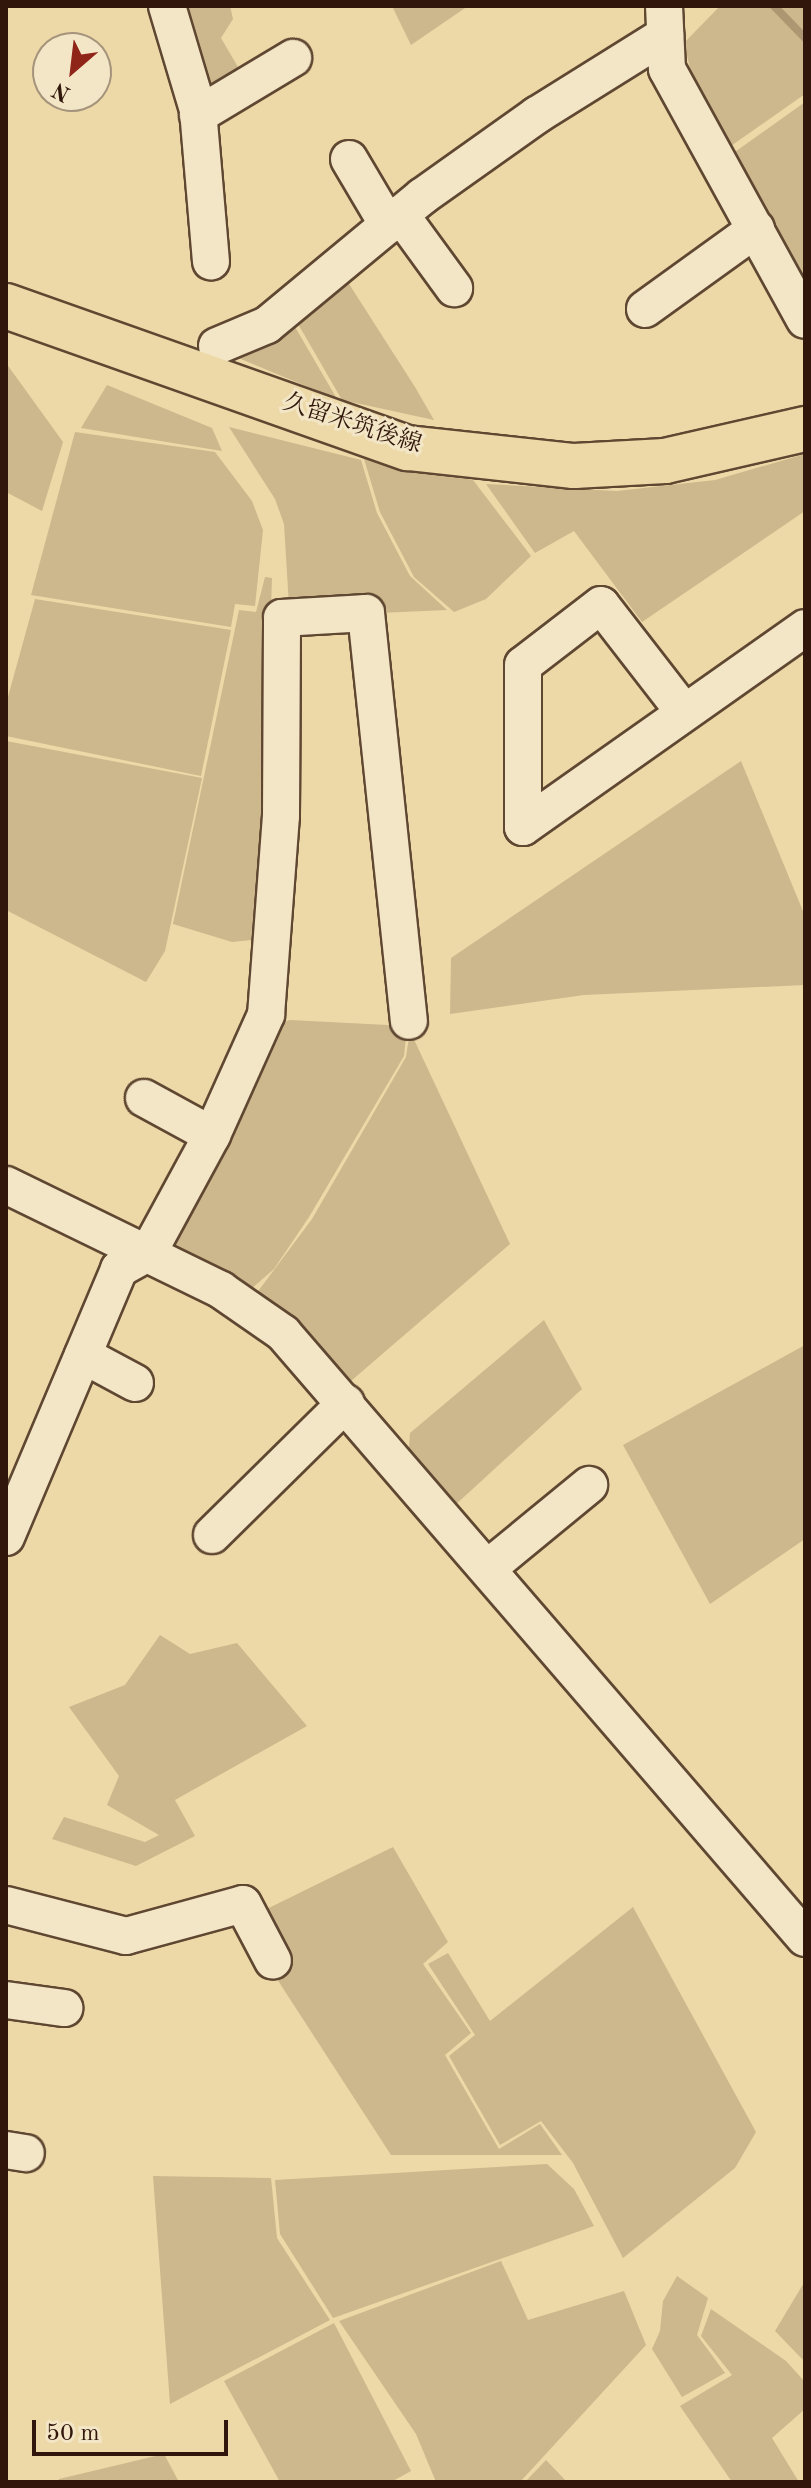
<!DOCTYPE html>
<meta charset="utf-8">
<style>
body{margin:0}
#map{position:relative;width:811px;height:2488px;overflow:hidden;background:#ecd9a7;font-family:"Old Standard TT","Noto Serif JP",serif}
div>[style]{position:absolute}
.green>*{inset:0;background:#ccb88c}
.stream>*{height:8px;margin:-4px;padding:0 4px;transform-origin:4px;border-radius:4px;background:#ac9772}
.roads{filter:drop-shadow(2px 0 #5f4732) drop-shadow(-2px 0 #5f4732) drop-shadow(0 2px #5f4732) drop-shadow(0 -2px #5f4732)}
.minor>*{height:36px;margin:-18px;padding:0 18px;transform-origin:18px;border-radius:18px;background:#f3e6c6}
.major>*{height:44px;margin:-22px;padding:0 22px;transform-origin:22px;border-radius:22px;background:#ecd9a7}
span{translate:-50% -50%;white-space:nowrap;text-align:center;line-height:1.15;-webkit-text-stroke:6px #f3e6c6;paint-order:stroke}
.street-label{font-size:24px;color:#30160b}
.frame{position:absolute;inset:0;border:8px solid #30160b;pointer-events:none}
.north{position:absolute;left:32px;top:32px;width:80px;height:80px;box-sizing:border-box;background:#f3e6c6;border:2px solid #a5937b;border-radius:50%;rotate:208deg;font-size:22px;font-weight:700;line-height:32px;text-align:center;color:#30160b}
.north::after{content:'';display:block;margin:auto;width:28px;height:36px;background:#8f2418;clip-path:polygon(50% 0,100% 100%,50% 72%,0 100%)}
.scale{position:absolute;left:32px;top:2420px;width:196px;height:36px;box-sizing:border-box;border:4px solid #30160b;border-top:0;padding-left:10px;font-size:24px;line-height:28px;white-space:nowrap;color:#30160b;-webkit-text-stroke:6px #f3e6c6;paint-order:stroke}
</style>
<div id="map">
<div class="green">
<i style="clip-path:polygon(175px 6px,230px 6px,233px 19px,221px 38px,245px 79px,206px 104px)"></i>
<i style="clip-path:polygon(392px 6px,468px 6px,411px 45px)"></i>
<i style="clip-path:polygon(720px 6px,805px 6px,805px 94px,728px 148px,693px 81px,684px 43px)"></i>
<i style="clip-path:polygon(805px 102px,805px 289px,732px 154px)"></i>
<i style="clip-path:polygon(342px 273px,415px 387px,434px 420px,342px 400px,294px 317px)"></i>
<i style="clip-path:polygon(291px 320px,337px 399px,224px 352px)"></i>
<i style="clip-path:polygon(6px 363px,63px 442px,42px 511px,6px 492px)"></i>
<i style="clip-path:polygon(107px 385px,212px 428px,222px 451px,81px 428px)"></i>
<i style="clip-path:polygon(229px 427px,361px 460px,377px 513px,410px 576px,447px 610px,379px 613px,289px 606px,284px 524px,275px 499px)"></i>
<i style="clip-path:polygon(75px 432px,215px 452px,252px 501px,263px 530px,255px 606px,235px 604px,231px 627px,31px 595px)"></i>
<i style="clip-path:polygon(805px 454px,805px 511px,642px 622px,574px 531px,535px 553px,486px 484px,617px 491px,715px 480px)"></i>
<i style="clip-path:polygon(364px 459px,473px 480px,531px 556px,486px 599px,454px 612px,414px 577px,380px 512px)"></i>
<i style="clip-path:polygon(265px 577px,272px 578px,260px 939px,232px 942px,173px 924px,239px 610px,256px 612px)"></i>
<i style="clip-path:polygon(35px 599px,231px 630px,201px 776px,6px 736px,6px 704px)"></i>
<i style="clip-path:polygon(6px 741px,202px 778px,165px 951px,146px 982px,6px 910px)"></i>
<i style="clip-path:polygon(741px 761px,805px 916px,805px 985px,584px 995px,450px 1014px,451px 958px)"></i>
<i style="clip-path:polygon(290px 1020px,407px 1026px,404px 1056px,309px 1217px,274px 1269px,249px 1291px,162px 1247px,270px 1027px)"></i>
<i style="clip-path:polygon(410px 1031px,510px 1244px,344px 1387px,256px 1294px,312px 1219px,406px 1057px)"></i>
<i style="clip-path:polygon(544px 1320px,582px 1389px,453px 1507px,408px 1460px,410px 1433px)"></i>
<i style="clip-path:polygon(805px 1345px,805px 1539px,710px 1604px,623px 1445px)"></i>
<i style="clip-path:polygon(160px 1635px,190px 1654px,237px 1643px,307px 1726px,175px 1800px,195px 1836px,136px 1866px,52px 1839px,64px 1817px,145px 1842px,159px 1835px,107px 1805px,119px 1776px,69px 1707px,125px 1685px)"></i>
<i style="clip-path:polygon(393px 1847px,448px 1942px,423px 1964px,471px 2033px,445px 2055px,499px 2149px,540px 2124px,562px 2155px,391px 2155px,240px 1922px)"></i>
<i style="clip-path:polygon(633px 1907px,756px 2132px,735px 2168px,623px 2258px,573px 2163px,541px 2121px,500px 2145px,449px 2056px,475px 2035px,428px 1964px,448px 1953px,490px 2021px)"></i>
<i style="clip-path:polygon(547px 2164px,574px 2189px,594px 2226px,333px 2318px,280px 2234px,275px 2180px)"></i>
<i style="clip-path:polygon(153px 2176px,271px 2178px,277px 2238px,330px 2320px,170px 2404px)"></i>
<i style="clip-path:polygon(501px 2261px,528px 2320px,624px 2291px,646px 2345px,520px 2482px,436px 2482px,416px 2434px,339px 2321px)"></i>
<i style="clip-path:polygon(677px 2276px,708px 2298px,697px 2335px,725px 2373px,682px 2397px,652px 2349px,660px 2331px,663px 2301px)"></i>
<i style="clip-path:polygon(805px 2281px,805px 2362px,775px 2331px)"></i>
<i style="clip-path:polygon(711px 2309px,786px 2361px,805px 2382px,805px 2409px,772px 2438px,799px 2482px,732px 2482px,680px 2406px,732px 2375px,701px 2336px)"></i>
<i style="clip-path:polygon(334px 2323px,411px 2471px,391px 2482px,280px 2482px,224px 2381px)"></i>
<i style="clip-path:polygon(164px 2454px,179px 2482px,58px 2482px,59px 2479px)"></i>
<i style="clip-path:polygon(546px 2460px,567px 2482px,525px 2482px)"></i>
</div>
<div class="stream">
<i style="left:774px;top:6px;width:45px;rotate:45.9deg"></i>
</div>
<div class="roads">
<div class="minor">
<i style="left:167px;top:6px;width:109px;rotate:73.4deg"></i>
<i style="left:198px;top:110px;width:152px;rotate:85.1deg"></i>
<i style="left:664px;top:6px;width:63px;rotate:87.3deg"></i>
<i style="left:667px;top:69px;width:286px;rotate:61.2deg"></i>
<i style="left:198px;top:115px;width:111px;rotate:-31deg"></i>
<i style="left:349px;top:159px;width:77px;rotate:59.4deg"></i>
<i style="left:400px;top:214px;width:92px;rotate:53.9deg"></i>
<i style="left:645px;top:309px;width:137px;rotate:-35.8deg"></i>
<i style="left:217px;top:346px;width:54px;rotate:-22.8deg"></i>
<i style="left:267px;top:325px;width:202px;rotate:-39.6deg"></i>
<i style="left:423px;top:196px;width:140px;rotate:-35.4deg"></i>
<i style="left:537px;top:115px;width:151px;rotate:-32deg"></i>
<i style="left:684px;top:712px;width:135px;rotate:-127.8deg"></i>
<i style="left:601px;top:605px;width:98px;rotate:142.4deg"></i>
<i style="left:523px;top:665px;width:162px;rotate:90deg"></i>
<i style="left:523px;top:827px;width:345px;rotate:-35.2deg"></i>
<i style="left:144px;top:1098px;width:77px;rotate:28.6deg"></i>
<i style="left:6px;top:1185px;width:239px;rotate:26deg"></i>
<i style="left:221px;top:1290px;width:75px;rotate:34.7deg"></i>
<i style="left:283px;top:1333px;width:799px;rotate:49.21deg"></i>
<i style="left:83px;top:1355px;width:59px;rotate:28.3deg"></i>
<i style="left:212px;top:1535px;width:188px;rotate:-44.6deg"></i>
<i style="left:6px;top:1537px;width:291px;rotate:-67.1deg"></i>
<i style="left:119px;top:1269px;width:33px;rotate:-29deg"></i>
<i style="left:148px;top:1253px;width:134px;rotate:-61.5deg"></i>
<i style="left:212px;top:1135px;width:132px;rotate:-65.8deg"></i>
<i style="left:266px;top:1015px;width:200px;rotate:-85.7deg"></i>
<i style="left:281px;top:816px;width:198px;rotate:-89.7deg"></i>
<i style="left:282px;top:618px;width:84px;rotate:-3.4deg"></i>
<i style="left:366px;top:613px;width:410px;rotate:84deg"></i>
<i style="left:488px;top:1568px;width:131px;rotate:-39.4deg"></i>
<i style="left:6px;top:1905px;width:124px;rotate:14.5deg"></i>
<i style="left:126px;top:1936px;width:121px;rotate:-15.3deg"></i>
<i style="left:243px;top:1904px;width:64px;rotate:62.2deg"></i>
<i style="left:6px;top:2000px;width:59px;rotate:7.9deg"></i>
<i style="left:6px;top:2150px;width:20px;rotate:9deg"></i>
</div>
<div class="major">
<i style="left:6px;top:306px;width:426px;rotate:19.5deg"></i>
<i style="left:408px;top:448px;width:167px;rotate:6.2deg"></i>
<i style="left:574px;top:466px;width:91px;rotate:-3.1deg"></i>
<i style="left:665px;top:461px;width:144px;rotate:-12.9deg"></i>
</div>
</div>
<div class="street-label">
<span style="left:352px;top:425px;rotate:18deg">久留米筑後線</span>
</div>
<div class="frame"></div>
<div class="north">N</div>
<div class="scale">50 m</div>
</div>
